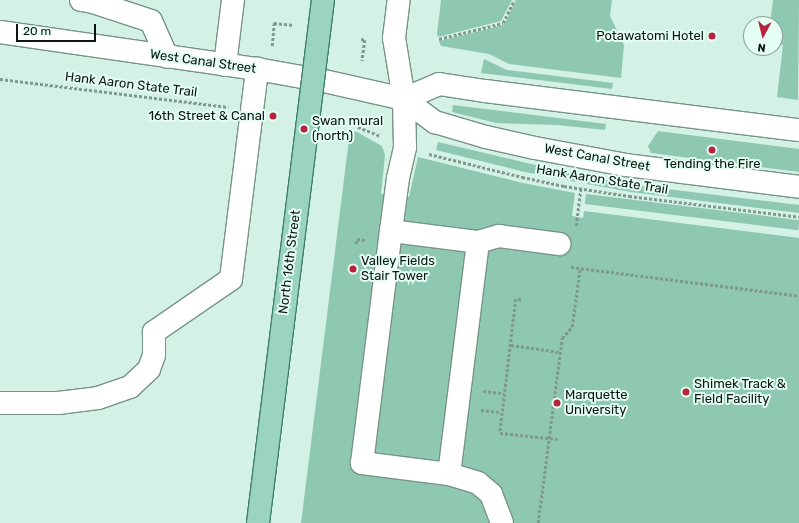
<!DOCTYPE html>
<style>
body{margin:0}
#map{position:relative;width:799px;height:523px;overflow:hidden;background:#d3f2e5;font-family:Rubik,sans-serif}
div>[style]{position:absolute}
.green>*{inset:0;background:#8fc8b1;transform-origin:0 0}
.path>*{height:2.5px;margin-top:-1.25px;transform-origin:0;background:repeating-linear-gradient(90deg,#81988e 0 3px,transparent 0 5px)}
.roads{filter:drop-shadow(1px 0 #779387) drop-shadow(-1px 0 #779387) drop-shadow(0 1px #779387) drop-shadow(0 -1px #779387)}
.minor>*{height:22px;margin:-11px;padding:0 11px;transform-origin:11px;border-radius:11px;background:#fff}
.bridges{filter:drop-shadow(1px 0 #3c7f67) drop-shadow(-1px 0 #3c7f67) drop-shadow(0 1px #3c7f67) drop-shadow(0 -1px #3c7f67)}
.major-bridge>*{height:22px;margin:-11px;padding:0 11px;transform-origin:11px;border-radius:11px;background:#9ad4bf}
.dots>*{width:11px;height:11px;translate:-50% -50%;box-sizing:border-box;border:2px solid #e5fef3;border-radius:50%}
span{translate:-50% -50%;white-space:nowrap;text-align:center;line-height:1.15;-webkit-text-stroke:4px #e5fef3;paint-order:stroke}
.poi-label{font-size:13px;color:#0b1611}
.right{translate:-100% -50%;text-align:right}
.left{translate:0 -50%;text-align:left}
.street-label{font-size:13px;color:#0b1611}
.north{position:absolute;left:743px;top:16px;width:40px;height:40px;box-sizing:border-box;background:#e5fef3;border:1px solid #8ea199;border-radius:50%;rotate:187deg;font-size:11px;font-weight:700;line-height:16px;text-align:center;color:#0b1611}
.north::after{content:'';display:block;margin:auto;width:14px;height:18px;background:#b5233d;clip-path:polygon(50% 0,100% 100%,50% 72%,0 100%)}
.scale{position:absolute;left:16px;top:24px;width:80px;height:18px;box-sizing:border-box;border:2px solid #0b1611;border-top:0;padding-left:5px;font-size:12px;line-height:14px;white-space:nowrap;color:#0b1611;-webkit-text-stroke:3px #e5fef3;paint-order:stroke}
</style>
<div id="map">
<div class="green">
<i style="clip-path:polygon(441px 0,512px 0,501px 21px,438px 37px,437px 34px)"></i>
<i style="clip-path:polygon(516px 0,612px 0,610px 16px,624px 45px,621px 78px,509px 64px,489px 54px,441px 46px,439px 41px,504px 25px)"></i>
<i style="clip-path:polygon(773px 0,799px 0,798px 100px,777px 97px,783px 45px,775px 44px,775px 24px,770px 24px)"></i>
<i style="clip-path:polygon(484px 59px,507px 70px,613px 83px,612px 89px,481px 73px)"></i>
<i style="clip-path:polygon(453px 105px,606px 124px,605px 130px,557px 125px,496px 123px,452px 112px)"></i>
<i style="clip-path:polygon(350px 131px,357px 132px,382px 146px,385px 155px,381px 194px,409px 197px,418px 157px,523px 183px,575px 193px,572px 216px,583px 218px,584px 211px,799px 238px,799px 523px,301px 523px)"></i>
<i style="clip-path:polygon(658px 131px,799px 149px,799px 172px,651px 153px,648px 146px)"></i>
<i style="clip-path:polygon(438px 142px,578px 175px,577px 182px,525px 172px,436px 150px)"></i>
<i style="clip-path:polygon(588px 177px,642px 186px,799px 205px,799px 213px,631px 192px,587px 184px)"></i>
<i style="left:586px;top:194px;width:215px;height:10px;rotate:7deg"></i>
</div>
<div class="path">
<i style="left:361px;top:39px;width:4px;rotate:14deg"></i>
<i style="left:365px;top:40px;width:21px;rotate:98deg"></i>
<i style="left:439px;top:39px;width:66px;rotate:-14deg"></i>
<i style="left:503px;top:23px;width:25px;rotate:-64deg"></i>
<i style="left:272px;top:46px;width:23px;rotate:-85deg"></i>
<i style="left:274px;top:23px;width:20px;rotate:6deg"></i>
<i style="left:0;top:79px;width:230px;rotate:7deg"></i>
<i style="left:358px;top:127px;width:24px;rotate:22deg"></i>
<i style="left:429px;top:154px;width:96px;rotate:13.9deg"></i>
<i style="left:522px;top:177px;width:43px;rotate:12.1deg"></i>
<i style="left:564px;top:186px;width:66px;rotate:8.7deg"></i>
<i style="left:629px;top:196px;width:171px;rotate:7deg"></i>
<i style="left:576px;top:226px;width:38px;rotate:-83deg"></i>
<i style="left:356px;top:244px;width:5px;rotate:-79deg"></i>
<i style="left:357px;top:239px;width:8px;rotate:7deg"></i>
<i style="left:571px;top:267px;width:230px;rotate:7.2deg"></i>
<i style="left:521px;top:300px;width:5px;rotate:-169deg"></i>
<i style="left:516px;top:299px;width:135px;rotate:96.8deg"></i>
<i style="left:500px;top:433px;width:58px;rotate:5.9deg"></i>
<i style="left:511px;top:345px;width:49px;rotate:8.1deg"></i>
<i style="left:483px;top:391px;width:18px;rotate:6deg"></i>
<i style="left:481px;top:410px;width:18px;rotate:6deg"></i>
<i style="left:538px;top:523px;width:187px;rotate:-82.6deg"></i>
<i style="left:562px;top:338px;width:15px;rotate:-48deg"></i>
<i style="left:572px;top:327px;width:60px;rotate:-82.3deg"></i>
</div>
<div class="roads">
<div class="minor">
<i style="left:81px;top:0;width:12px;rotate:9deg"></i>
<i style="left:93px;top:2px;width:61px;rotate:18.1deg"></i>
<i style="left:151px;top:21px;width:39px;rotate:66deg"></i>
<i style="left:0;top:32px;width:260px;rotate:8.2deg"></i>
<i style="left:257px;top:69px;width:68px;rotate:10.2deg"></i>
<i style="left:324px;top:81px;width:82px;rotate:12.7deg"></i>
<i style="left:404px;top:99px;width:39px;rotate:37deg"></i>
<i style="left:435px;top:122px;width:53px;rotate:16.4deg"></i>
<i style="left:486px;top:137px;width:50px;rotate:12.7deg"></i>
<i style="left:535px;top:148px;width:93px;rotate:10.6deg"></i>
<i style="left:626px;top:165px;width:174px;rotate:7.2deg"></i>
<i style="left:225px;top:65px;width:65px;rotate:-83deg"></i>
<i style="left:404px;top:99px;width:38px;rotate:-23deg"></i>
<i style="left:439px;top:84px;width:47px;rotate:8.7deg"></i>
<i style="left:485px;top:91px;width:316px;rotate:7.1deg"></i>
<i style="left:391px;top:231px;width:88px;rotate:7.2deg"></i>
<i style="left:478px;top:242px;width:234px;rotate:97.1deg"></i>
<i style="left:449px;top:474px;width:88px;rotate:-172.8deg"></i>
<i style="left:362px;top:463px;width:234px;rotate:-82.9deg"></i>
<i style="left:391px;top:231px;width:53px;rotate:-82.5deg"></i>
<i style="left:398px;top:178px;width:32px;rotate:-77deg"></i>
<i style="left:405px;top:147px;width:48px;rotate:-91.2deg"></i>
<i style="left:404px;top:99px;width:62px;rotate:-99.3deg"></i>
<i style="left:394px;top:38px;width:38px;rotate:-83deg"></i>
<i style="left:478px;top:242px;width:22px;rotate:-16deg"></i>
<i style="left:499px;top:236px;width:61px;rotate:7.6deg"></i>
<i style="left:0;top:403px;width:58px"></i>
<i style="left:58px;top:403px;width:40px;rotate:-7.1deg"></i>
<i style="left:98px;top:398px;width:34px;rotate:-19deg"></i>
<i style="left:130px;top:387px;width:26px;rotate:-43deg"></i>
<i style="left:149px;top:369px;width:15px;rotate:-70deg"></i>
<i style="left:154px;top:355px;width:23px;rotate:-90deg"></i>
<i style="left:154px;top:332px;width:93px;rotate:-34.5deg"></i>
<i style="left:231px;top:279px;width:212px;rotate:-82.9deg"></i>
<i style="left:449px;top:474px;width:30px;rotate:17deg"></i>
<i style="left:478px;top:483px;width:17px;rotate:40deg"></i>
<i style="left:491px;top:494px;width:31px;rotate:69deg"></i>
</div>
</div>
<div class="bridges">
<div class="major-bridge">
<i style="left:258px;top:523px;width:527px;rotate:-82.92deg"></i>
</div>
</div>
<div class="dots">
<i style="left:712px;top:36px;background:#b5233d"></i>
<i style="left:273px;top:116px;background:#b5233d"></i>
<i style="left:304px;top:129px;background:#b5233d"></i>
<i style="left:712px;top:150px;background:#b5233d"></i>
<i style="left:353px;top:269px;background:#b5233d"></i>
<i style="left:686px;top:392px;background:#b5233d"></i>
<i style="left:557px;top:403px;background:#b5233d"></i>
</div>
<div class="poi-label">
<span class="right" style="left:704px;top:36px">Potawatomi Hotel</span>
<span class="right" style="left:265px;top:116px">16th Street &amp; Canal</span>
<span class="left" style="left:312px;top:129px">Swan mural<br>(north)</span>
<span style="left:712px;top:164px">Tending the Fire</span>
<span class="left" style="left:361px;top:269px">Valley Fields<br>Stair Tower</span>
<span class="left" style="left:694px;top:392px">Shimek Track &amp;<br>Field Facility</span>
<span class="left" style="left:565px;top:403px">Marquette<br>University</span>
</div>
<div class="street-label">
<span style="left:203px;top:62px;rotate:8deg">West Canal Street</span>
<span style="left:131px;top:85px;rotate:7deg">Hank Aaron State Trail</span>
<span style="left:597px;top:158px;rotate:10deg">West Canal Street</span>
<span style="left:602px;top:180px;rotate:9deg">Hank Aaron State Trail</span>
<span style="left:290px;top:262px;rotate:-83deg">North 16th Street</span>
</div>
<div class="north">N</div>
<div class="scale">20 m</div>
</div>
